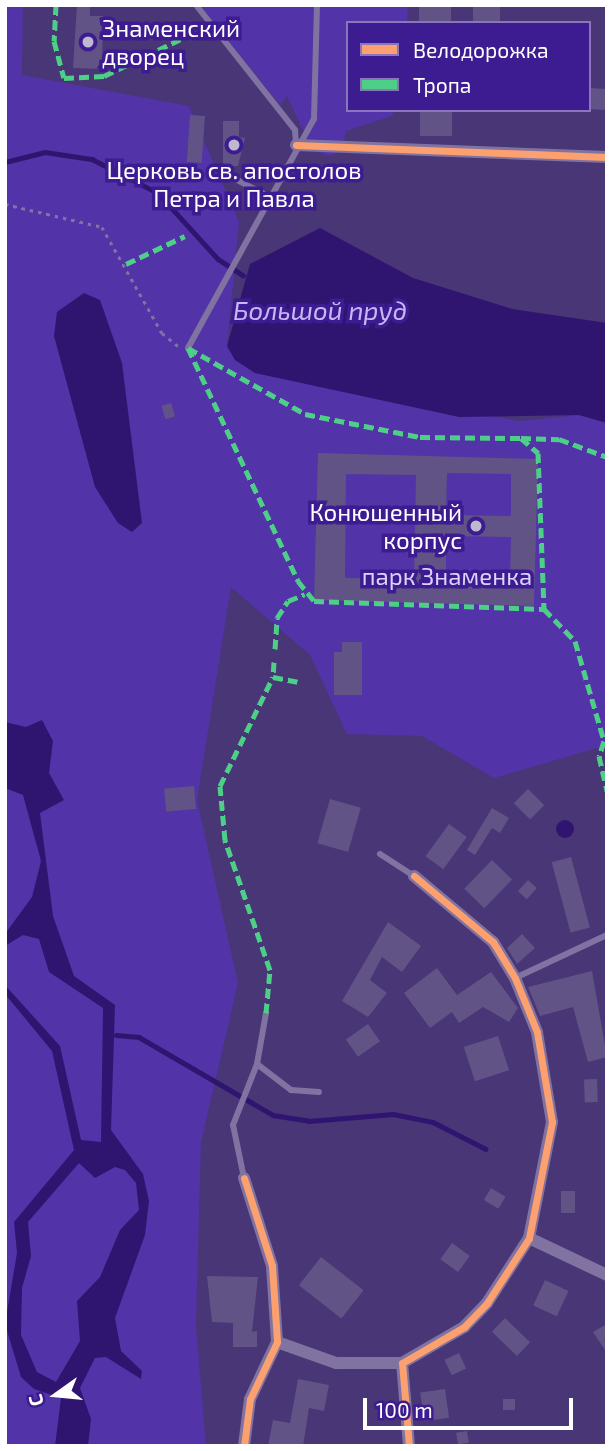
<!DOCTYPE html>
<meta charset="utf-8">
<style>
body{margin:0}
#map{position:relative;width:612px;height:1451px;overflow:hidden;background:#483676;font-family:"Exo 2",sans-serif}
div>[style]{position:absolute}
.green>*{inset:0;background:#5233a8}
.water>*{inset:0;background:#2f1570}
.round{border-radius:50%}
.stream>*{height:4.5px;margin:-2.25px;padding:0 2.25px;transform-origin:2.25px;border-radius:2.25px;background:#2f1570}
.building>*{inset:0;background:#615386;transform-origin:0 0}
.path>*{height:2.5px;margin-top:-1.25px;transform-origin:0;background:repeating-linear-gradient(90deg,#8073a1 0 3.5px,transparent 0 8.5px)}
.lane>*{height:6px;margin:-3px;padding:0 3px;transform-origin:3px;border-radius:3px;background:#8073a1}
.street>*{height:12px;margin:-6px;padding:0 6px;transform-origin:6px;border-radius:6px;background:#8073a1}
.quiet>*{height:5px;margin-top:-2.5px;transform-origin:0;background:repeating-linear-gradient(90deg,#4dcf88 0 10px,transparent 0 15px)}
.cycleway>*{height:7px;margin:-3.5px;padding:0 3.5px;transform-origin:3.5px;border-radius:3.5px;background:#fca06f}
.dots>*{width:19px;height:19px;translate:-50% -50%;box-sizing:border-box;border:4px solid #3d1b91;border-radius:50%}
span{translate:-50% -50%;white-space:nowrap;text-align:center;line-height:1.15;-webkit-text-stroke:7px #3d1b91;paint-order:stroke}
.poi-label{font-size:24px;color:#fff}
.left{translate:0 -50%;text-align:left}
.right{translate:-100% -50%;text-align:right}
.park-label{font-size:24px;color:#dcd2fa}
.water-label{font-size:26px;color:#c8b7f5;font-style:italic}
.frame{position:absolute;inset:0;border:7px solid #fff;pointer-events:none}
.legend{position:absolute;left:346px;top:21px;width:245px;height:91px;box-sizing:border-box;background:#3d1b91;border:2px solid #8b76bd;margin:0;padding:9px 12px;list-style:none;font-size:21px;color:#fff}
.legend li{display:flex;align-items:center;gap:14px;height:35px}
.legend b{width:35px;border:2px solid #8b76bd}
.north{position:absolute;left:21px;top:1360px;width:70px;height:70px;-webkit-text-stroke:5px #3d1b91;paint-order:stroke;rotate:255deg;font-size:19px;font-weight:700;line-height:28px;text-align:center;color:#fff}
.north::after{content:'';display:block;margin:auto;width:24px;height:32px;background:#fff;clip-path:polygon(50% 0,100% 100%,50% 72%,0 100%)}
.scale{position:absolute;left:363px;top:1398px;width:210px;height:32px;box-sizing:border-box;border:4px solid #fff;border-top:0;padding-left:9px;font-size:21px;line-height:24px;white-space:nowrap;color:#fff;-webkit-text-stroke:5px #3d1b91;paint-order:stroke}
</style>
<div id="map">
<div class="green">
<i style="clip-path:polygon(5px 5px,23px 5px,22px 75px,189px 106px,239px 222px,227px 346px,235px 360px,255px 373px,519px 421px,579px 415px,607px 423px,607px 745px,494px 778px,422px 736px,347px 734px,310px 655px,231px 587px,197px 800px,238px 983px,201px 1142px,196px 1326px,206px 1446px,5px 1446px)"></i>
<i style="clip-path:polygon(200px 5px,408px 5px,407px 23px,348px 23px,348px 110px,394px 110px,392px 116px,346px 131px,342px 150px,330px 156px,312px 150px,287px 96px,280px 105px)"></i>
</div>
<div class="water">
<i style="clip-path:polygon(320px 228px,413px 278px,512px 309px,607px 323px,607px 423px,579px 415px,459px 417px,255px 373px,235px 360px,227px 346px,250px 264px)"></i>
<i style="clip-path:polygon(84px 293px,100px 300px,122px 363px,142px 523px,132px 532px,118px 523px,95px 487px,54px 336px,57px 312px)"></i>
<i style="clip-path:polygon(evenodd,42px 720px,53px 741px,49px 773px,64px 800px,40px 813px,53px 916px,74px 976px,115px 1005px,111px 1130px,143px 1174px,149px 1201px,145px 1235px,115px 1318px,121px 1351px,142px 1371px,141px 1379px,106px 1357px,95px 1358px,80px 1388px,91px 1419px,88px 1446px,55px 1446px,61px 1398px,34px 1389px,21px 1377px,5px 1324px,17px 1253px,14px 1222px,74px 1150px,52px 1051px,5px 994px,5px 985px,60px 1046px,81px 1140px,101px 1142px,103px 1008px,49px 972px,39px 939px,23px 935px,5px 946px,5px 934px,32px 897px,41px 861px,23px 795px,5px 788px,5px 722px,26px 727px,42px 720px,79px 1163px,95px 1178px,115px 1167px,125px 1170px,136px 1183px,139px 1210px,120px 1230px,100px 1277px,77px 1301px,80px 1341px,56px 1382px,37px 1372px,21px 1335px,22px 1288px,31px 1256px,28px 1222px,79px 1163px)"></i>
<i class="round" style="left:556px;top:820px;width:18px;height:18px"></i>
</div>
<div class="stream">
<i style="left:5px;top:162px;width:41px;rotate:-14deg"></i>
<i style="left:45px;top:152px;width:48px;rotate:8.5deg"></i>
<i style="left:92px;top:159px;width:74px;rotate:27.3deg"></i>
<i style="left:158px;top:193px;width:89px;rotate:47.7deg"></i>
<i style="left:218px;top:259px;width:30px;rotate:33deg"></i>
<i style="left:116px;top:1035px;width:23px;rotate:5deg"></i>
<i style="left:139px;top:1037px;width:155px;rotate:30.2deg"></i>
<i style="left:273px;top:1115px;width:36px;rotate:9deg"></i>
<i style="left:309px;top:1121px;width:84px;rotate:-4.8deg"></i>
<i style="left:393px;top:1114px;width:41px;rotate:11.3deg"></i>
<i style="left:433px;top:1122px;width:59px;rotate:27deg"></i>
</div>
<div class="building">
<i style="clip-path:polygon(77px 5px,90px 5px,90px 16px,103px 16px,102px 69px,73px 68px)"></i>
<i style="left:419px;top:5px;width:32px;height:18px"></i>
<i style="left:473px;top:5px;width:27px;height:18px"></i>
<i style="left:589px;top:88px;width:18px;height:21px;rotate:3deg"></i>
<i style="left:420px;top:110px;width:32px;height:26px"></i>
<i style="left:190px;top:115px;width:15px;height:47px;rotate:4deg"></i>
<i style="clip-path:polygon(223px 121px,239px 121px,239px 137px,245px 138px,238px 166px,223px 166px)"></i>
<i style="left:171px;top:403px;width:14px;height:10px;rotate:73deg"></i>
<i style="clip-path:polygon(evenodd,318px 453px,538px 459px,534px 606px,314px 600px,318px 453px,447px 473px,511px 474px,511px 516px,446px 515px,447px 473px,318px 453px,346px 474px,416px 475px,414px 579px,345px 578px,346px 474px,318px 453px,446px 536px,511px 537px,510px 579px,446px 579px,446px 536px)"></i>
<i style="clip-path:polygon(342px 642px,362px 642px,362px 695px,334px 695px,334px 652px,342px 652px)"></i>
<i style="left:194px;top:786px;width:23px;height:30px;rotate:85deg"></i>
<i style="left:528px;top:789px;width:23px;height:20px;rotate:45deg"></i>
<i style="left:330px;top:799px;width:32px;height:46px;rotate:16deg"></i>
<i style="clip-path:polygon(492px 808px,509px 818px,500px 833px,492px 828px,475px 855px,467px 850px)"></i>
<i style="left:449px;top:824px;width:22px;height:40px;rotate:36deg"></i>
<i style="left:571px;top:857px;width:73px;height:20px;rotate:75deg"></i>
<i style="left:492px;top:860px;width:28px;height:40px;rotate:44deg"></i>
<i style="left:528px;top:880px;width:12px;height:15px;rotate:42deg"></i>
<i style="clip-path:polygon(388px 922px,421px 946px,402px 972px,382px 957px,370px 980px,387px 993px,368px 1017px,342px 1001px)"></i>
<i style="clip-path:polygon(522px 934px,535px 948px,517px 964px,507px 948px)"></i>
<i style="clip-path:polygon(437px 968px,457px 995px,491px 972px,518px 1008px,509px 1022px,483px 1007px,459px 1023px,452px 1012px,430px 1028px,404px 993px)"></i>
<i style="clip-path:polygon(592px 971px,607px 1057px,588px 1062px,573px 1007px,540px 1016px,528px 987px)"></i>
<i style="left:368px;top:1024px;width:21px;height:27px;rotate:55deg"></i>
<i style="left:498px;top:1036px;width:36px;height:36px;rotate:72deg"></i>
<i style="left:597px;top:1079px;width:23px;height:13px;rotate:88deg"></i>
<i style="left:491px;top:1188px;width:17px;height:14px;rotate:31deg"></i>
<i style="left:561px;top:1191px;width:14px;height:22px"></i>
<i style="left:452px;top:1243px;width:22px;height:20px;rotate:36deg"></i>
<i style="left:321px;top:1257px;width:54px;height:36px;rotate:38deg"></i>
<i style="clip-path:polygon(207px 1276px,258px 1277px,252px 1332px,257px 1331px,257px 1347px,233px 1347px,233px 1323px,212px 1322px)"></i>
<i style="left:545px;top:1280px;width:26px;height:28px;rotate:25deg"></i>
<i style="left:505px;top:1318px;width:35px;height:19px;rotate:44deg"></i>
<i style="clip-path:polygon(607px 1324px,607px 1353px,593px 1332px)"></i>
<i style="left:459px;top:1353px;width:17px;height:16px;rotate:65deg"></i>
<i style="clip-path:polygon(298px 1379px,329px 1385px,324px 1411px,309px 1408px,303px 1446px,268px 1446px,273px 1420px,290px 1423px)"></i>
<i style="left:445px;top:1389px;width:29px;height:25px;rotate:82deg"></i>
<i style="left:503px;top:1399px;width:12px;height:11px"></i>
<i style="left:467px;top:1431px;width:12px;height:11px;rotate:81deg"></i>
</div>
<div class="path">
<i style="left:5px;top:204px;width:100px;rotate:13.3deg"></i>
<i style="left:102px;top:227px;width:122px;rotate:60.5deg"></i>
<i style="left:162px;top:333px;width:21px;rotate:39deg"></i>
</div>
<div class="lane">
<i style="left:196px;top:5px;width:159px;rotate:51.6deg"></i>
<i style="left:295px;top:130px;width:15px;rotate:86deg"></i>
<i style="left:222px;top:172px;width:52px;rotate:27.6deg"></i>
<i style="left:188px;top:348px;width:261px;rotate:-61.2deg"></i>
<i style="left:314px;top:119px;width:114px;rotate:-88.5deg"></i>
<i style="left:380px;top:854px;width:40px;rotate:32.9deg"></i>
<i style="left:515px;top:978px;width:102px;rotate:-25.1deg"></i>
<i style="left:257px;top:1064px;width:43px;rotate:37.4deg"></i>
<i style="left:291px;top:1090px;width:28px;rotate:4deg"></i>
<i style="left:244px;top:1178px;width:54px;rotate:-101.7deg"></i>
<i style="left:233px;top:1125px;width:66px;rotate:-68.5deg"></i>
<i style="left:257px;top:1064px;width:52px;rotate:-80deg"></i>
</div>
<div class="street">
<i style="left:296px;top:145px;width:311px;rotate:2.2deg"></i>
<i style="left:244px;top:1178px;width:92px;rotate:72.3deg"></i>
<i style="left:272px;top:1266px;width:76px;rotate:86.2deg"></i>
<i style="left:277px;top:1342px;width:63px;rotate:115.3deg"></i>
<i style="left:250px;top:1399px;width:47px;rotate:97.3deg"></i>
<i style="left:529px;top:1238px;width:86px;rotate:25.4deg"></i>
<i style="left:277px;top:1342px;width:63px;rotate:19.6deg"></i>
<i style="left:336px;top:1363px;width:66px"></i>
<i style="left:409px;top:1446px;width:83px;rotate:-94.8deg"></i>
<i style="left:402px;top:1363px;width:72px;rotate:-30.1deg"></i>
<i style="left:464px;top:1327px;width:33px;rotate:-46deg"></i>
<i style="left:487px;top:1303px;width:77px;rotate:-57.1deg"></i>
<i style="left:529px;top:1238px;width:118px;rotate:-78.8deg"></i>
<i style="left:552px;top:1122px;width:91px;rotate:-99.5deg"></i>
<i style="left:537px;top:1032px;width:58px;rotate:-112.2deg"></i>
<i style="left:515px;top:978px;width:42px;rotate:-121.4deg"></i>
<i style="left:493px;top:942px;width:103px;rotate:-140.1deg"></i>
</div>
<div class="quiet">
<i style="left:56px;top:5px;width:36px;rotate:93deg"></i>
<i style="left:54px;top:41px;width:38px;rotate:75deg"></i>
<i style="left:64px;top:78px;width:40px;rotate:-2.9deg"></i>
<i style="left:104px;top:76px;width:118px;rotate:-25.7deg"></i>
<i style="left:126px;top:264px;width:65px;rotate:-25.4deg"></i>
<i style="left:188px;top:348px;width:134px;rotate:29.4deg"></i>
<i style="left:305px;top:414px;width:117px;rotate:11.3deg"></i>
<i style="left:420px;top:437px;width:101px;rotate:0.6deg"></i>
<i style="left:521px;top:438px;width:23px;rotate:41deg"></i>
<i style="left:538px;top:453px;width:156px;rotate:87.8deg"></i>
<i style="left:544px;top:609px;width:45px;rotate:45.9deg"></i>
<i style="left:575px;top:641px;width:104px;rotate:73.8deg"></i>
<i style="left:604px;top:741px;width:16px;rotate:108deg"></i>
<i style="left:599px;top:756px;width:36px;rotate:77deg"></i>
<i style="left:188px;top:348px;width:258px;rotate:64.7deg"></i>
<i style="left:298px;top:581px;width:26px;rotate:51deg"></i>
<i style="left:314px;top:601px;width:230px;rotate:2deg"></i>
<i style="left:521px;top:438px;width:38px;rotate:2deg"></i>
<i style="left:559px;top:439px;width:51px;rotate:20.6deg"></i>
<i style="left:275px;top:649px;width:31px;rotate:-86deg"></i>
<i style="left:277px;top:618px;width:20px;rotate:-57deg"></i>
<i style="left:288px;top:601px;width:18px;rotate:-22deg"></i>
<i style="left:274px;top:662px;width:15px;rotate:94deg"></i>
<i style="left:273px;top:677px;width:25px;rotate:11deg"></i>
<i style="left:266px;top:1013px;width:43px;rotate:-84.7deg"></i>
<i style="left:270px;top:970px;width:138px;rotate:-109.1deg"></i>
<i style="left:225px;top:840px;width:54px;rotate:-95.3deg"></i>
<i style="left:220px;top:786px;width:121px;rotate:-64.1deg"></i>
</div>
<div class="cycleway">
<i style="left:296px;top:145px;width:311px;rotate:2.2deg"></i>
<i style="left:244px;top:1178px;width:92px;rotate:72.3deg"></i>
<i style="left:272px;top:1266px;width:76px;rotate:86.2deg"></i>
<i style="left:277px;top:1342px;width:63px;rotate:115.3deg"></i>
<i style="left:250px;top:1399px;width:47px;rotate:97.3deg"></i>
<i style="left:409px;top:1446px;width:83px;rotate:-94.8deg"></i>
<i style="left:402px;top:1363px;width:72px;rotate:-30.1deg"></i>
<i style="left:464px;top:1327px;width:33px;rotate:-46deg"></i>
<i style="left:487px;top:1303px;width:77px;rotate:-57.1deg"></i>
<i style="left:529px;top:1238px;width:118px;rotate:-78.8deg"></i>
<i style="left:552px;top:1122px;width:91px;rotate:-99.5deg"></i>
<i style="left:537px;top:1032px;width:58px;rotate:-112.2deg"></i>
<i style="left:515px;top:978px;width:42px;rotate:-121.4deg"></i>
<i style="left:493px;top:942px;width:103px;rotate:-140.1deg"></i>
</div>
<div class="dots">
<i style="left:88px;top:42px;background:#bfb9cf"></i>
<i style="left:234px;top:145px;background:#bfb9cf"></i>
<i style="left:476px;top:526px;background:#bfb9cf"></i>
</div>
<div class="poi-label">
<span class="left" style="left:102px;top:42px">Знаменский<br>дворец</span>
<span style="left:234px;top:184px">Церковь св. апостолов<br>Петра и Павла</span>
<span class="right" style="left:462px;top:526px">Конюшенный<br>корпус</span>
</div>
<div class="park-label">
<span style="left:447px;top:576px">парк Знаменка</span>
</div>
<div class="water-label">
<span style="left:320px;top:310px">Большой пруд</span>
</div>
<div class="frame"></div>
<ul class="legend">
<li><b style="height:9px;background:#fca06f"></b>Велодорожка</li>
<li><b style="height:9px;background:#4dcf88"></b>Тропа</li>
</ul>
<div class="north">С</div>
<div class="scale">100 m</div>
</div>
